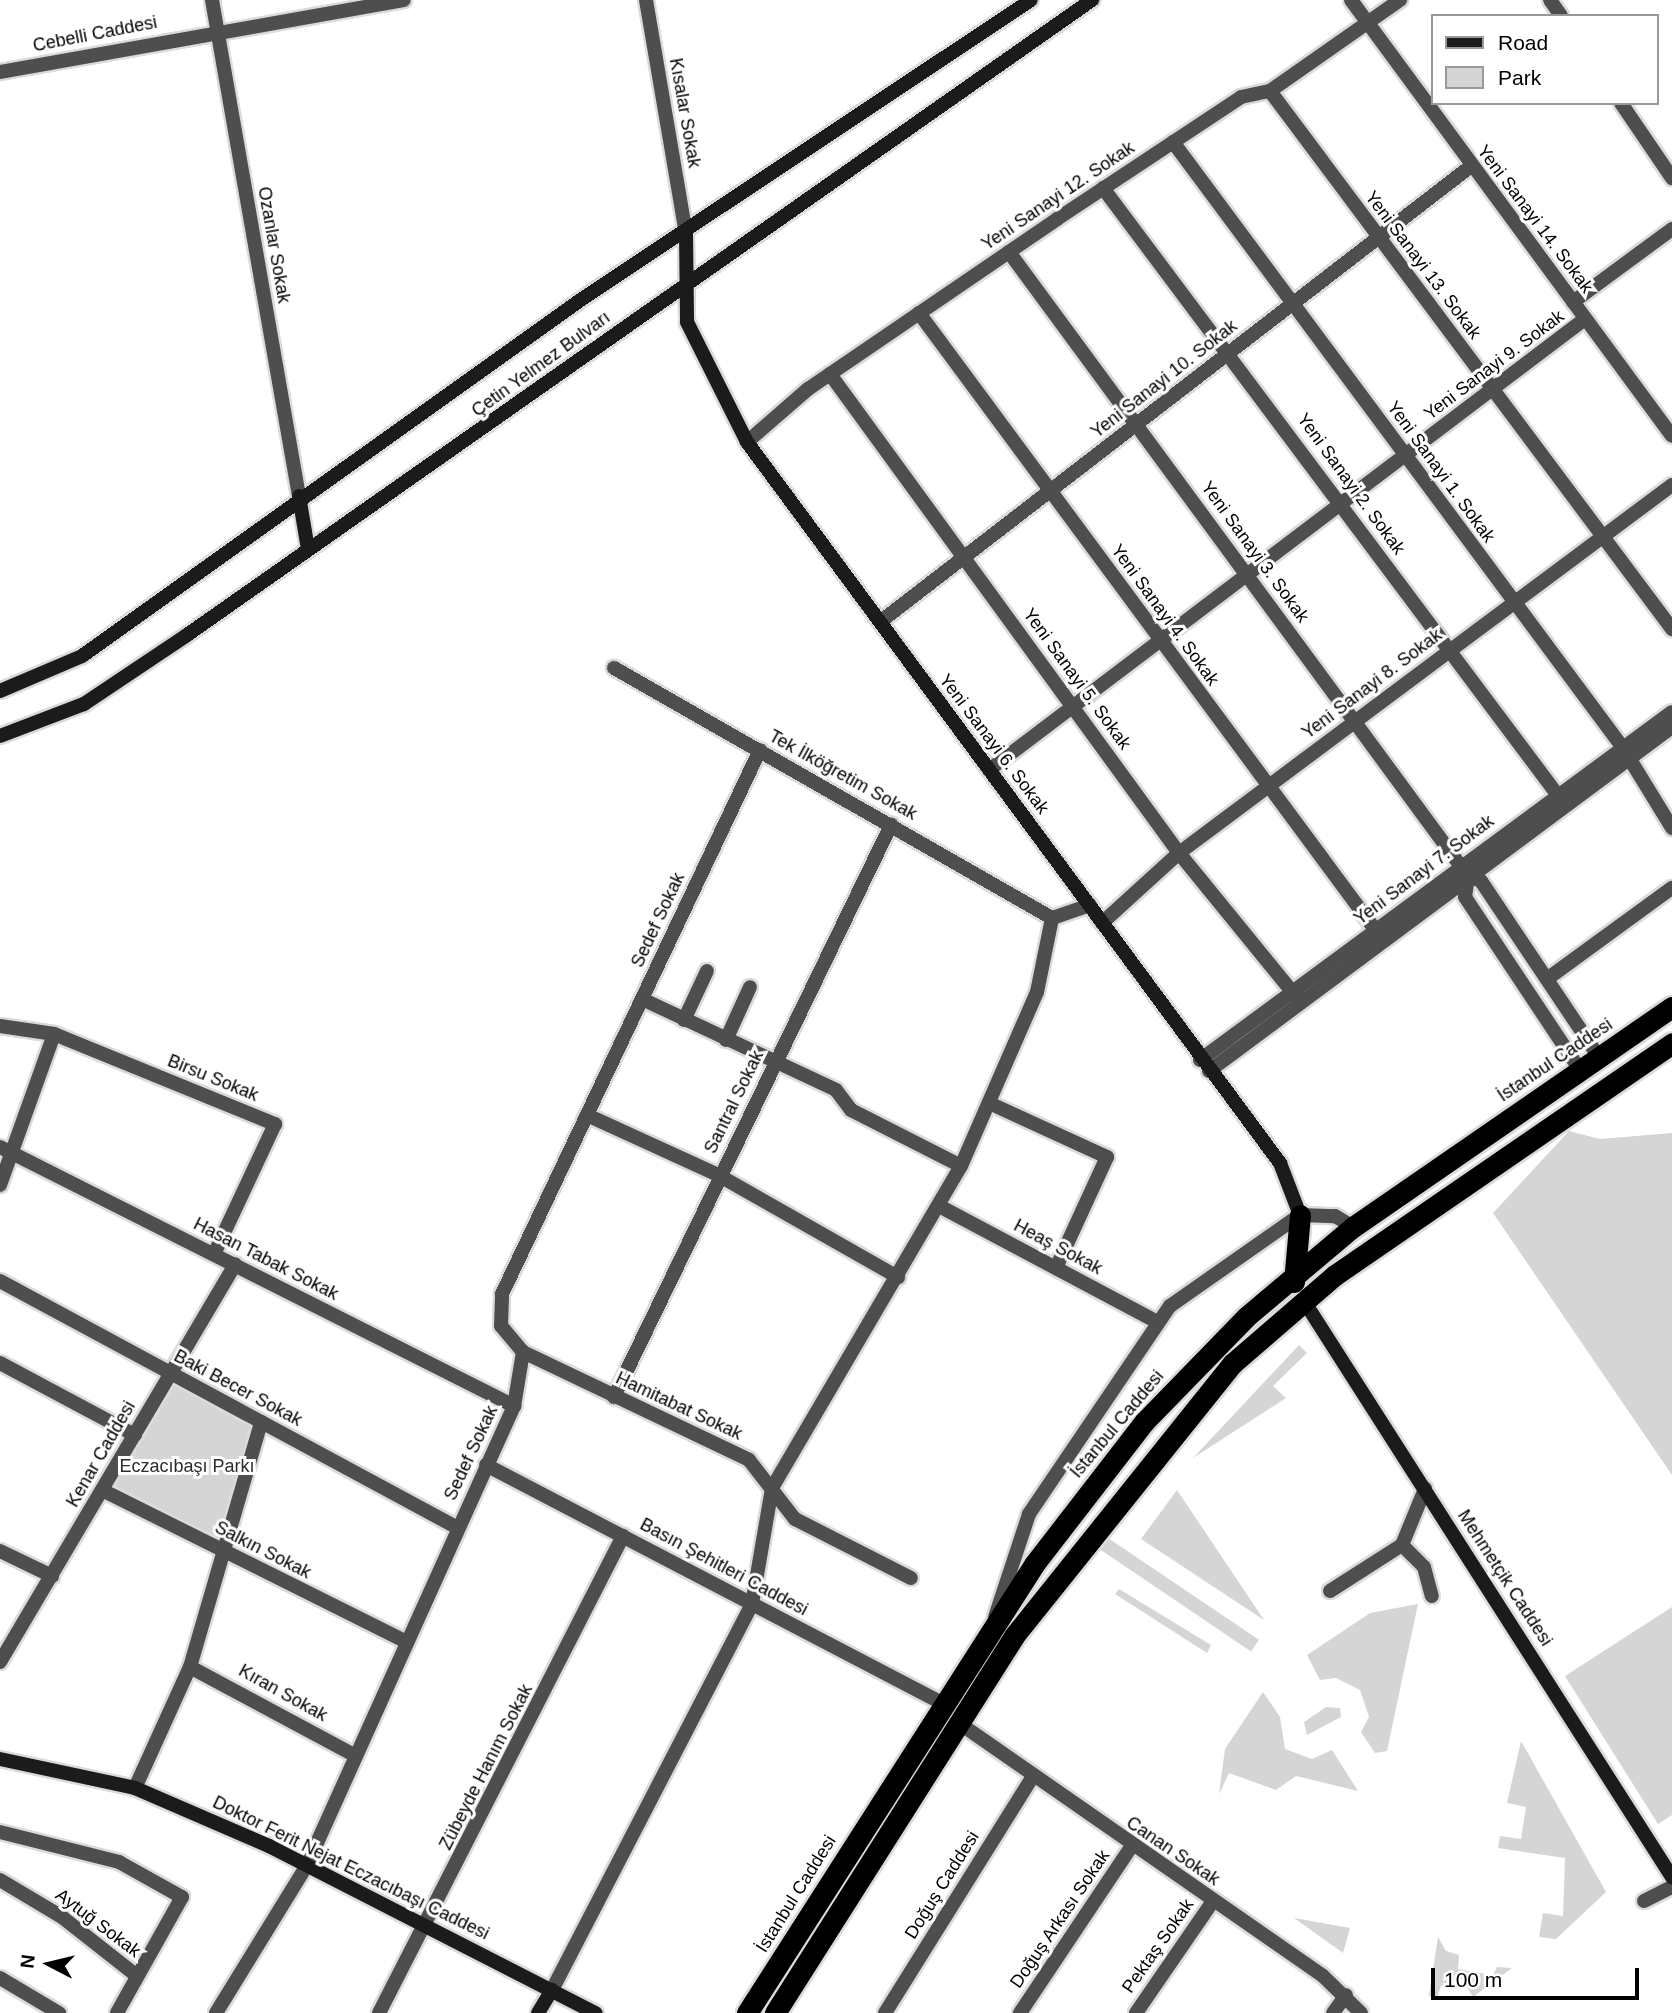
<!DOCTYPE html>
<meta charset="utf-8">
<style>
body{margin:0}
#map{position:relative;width:1672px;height:2013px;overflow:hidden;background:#fff;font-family:Arial,sans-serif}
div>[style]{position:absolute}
.green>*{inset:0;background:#d5d5d5;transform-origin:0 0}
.roads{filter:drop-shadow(2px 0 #dbdbdb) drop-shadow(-2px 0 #dbdbdb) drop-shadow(0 2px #dbdbdb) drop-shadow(0 -2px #dbdbdb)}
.street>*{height:14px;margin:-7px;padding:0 7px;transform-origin:7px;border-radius:7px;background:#4e4e4e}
.secondary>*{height:14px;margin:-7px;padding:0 7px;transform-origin:7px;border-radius:7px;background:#1b1b1b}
.highway>*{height:21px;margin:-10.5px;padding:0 10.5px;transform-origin:10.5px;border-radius:10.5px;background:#000}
span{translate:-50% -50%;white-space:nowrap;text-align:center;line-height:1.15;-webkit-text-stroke:6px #fff;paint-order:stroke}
.street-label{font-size:18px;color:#000}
.park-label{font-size:18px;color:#2c2c2c}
.legend{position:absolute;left:1431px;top:14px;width:228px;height:91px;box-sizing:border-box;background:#fff;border:2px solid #999;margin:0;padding:9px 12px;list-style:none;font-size:21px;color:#000}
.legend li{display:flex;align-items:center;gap:14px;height:35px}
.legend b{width:35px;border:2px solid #999}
.north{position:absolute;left:14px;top:1929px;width:70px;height:70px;-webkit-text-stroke:5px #fff;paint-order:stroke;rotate:277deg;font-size:19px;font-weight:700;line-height:28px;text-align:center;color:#000}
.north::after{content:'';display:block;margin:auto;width:24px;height:32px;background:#000;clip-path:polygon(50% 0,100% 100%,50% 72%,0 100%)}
.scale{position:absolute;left:1431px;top:1968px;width:208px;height:32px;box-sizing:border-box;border:4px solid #000;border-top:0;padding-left:9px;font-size:21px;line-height:24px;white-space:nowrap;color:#000;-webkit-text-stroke:5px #fff;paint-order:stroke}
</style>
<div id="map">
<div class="green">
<i style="clip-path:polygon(1569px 1131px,1600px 1139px,1672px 1133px,1672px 1475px,1493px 1213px)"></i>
<i style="clip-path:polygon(1299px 1345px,1307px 1353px,1273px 1386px,1286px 1398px,1193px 1458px)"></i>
<i style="clip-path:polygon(174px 1378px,255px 1424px,219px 1544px,112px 1487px)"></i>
<i style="clip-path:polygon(1177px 1490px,1264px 1620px,1141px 1539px)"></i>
<i style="left:1108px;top:1538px;width:182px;height:14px;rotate:34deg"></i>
<i style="clip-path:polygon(1119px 1589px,1211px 1645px,1207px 1653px,1115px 1594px)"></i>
<i style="clip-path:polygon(1418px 1604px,1387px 1751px,1375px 1753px,1361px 1732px,1369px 1717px,1360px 1690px,1336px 1678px,1320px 1680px,1307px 1655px,1370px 1613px)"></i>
<i style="clip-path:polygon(1672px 1607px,1672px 1815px,1658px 1824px,1565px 1676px)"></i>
<i style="clip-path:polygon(1263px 1692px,1280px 1717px,1285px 1749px,1312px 1759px,1332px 1750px,1358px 1791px,1296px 1776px,1276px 1790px,1229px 1773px,1219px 1794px,1225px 1749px)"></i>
<i style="clip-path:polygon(1326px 1707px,1340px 1708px,1341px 1717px,1307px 1735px,1304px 1722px)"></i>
<i style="clip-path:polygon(1521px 1741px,1606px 1892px,1556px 1939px,1539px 1937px,1543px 1913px,1563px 1916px,1565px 1858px,1498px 1848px,1500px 1836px,1521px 1839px,1526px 1807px,1507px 1803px)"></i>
<i style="clip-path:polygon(1294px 1918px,1350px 1928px,1343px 1953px)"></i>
<i style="clip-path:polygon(1438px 1937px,1446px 1951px,1459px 1955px,1458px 1969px,1493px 1975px,1497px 1967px,1512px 1968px,1473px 1997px,1462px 1979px,1441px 1986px,1437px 1998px,1429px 1996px)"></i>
</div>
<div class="roads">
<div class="street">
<i style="left:212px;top:0;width:504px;rotate:80.05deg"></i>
<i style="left:646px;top:0;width:237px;rotate:80.3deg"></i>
<i style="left:1351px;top:0;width:541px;rotate:53.64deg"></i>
<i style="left:1550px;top:0;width:19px;rotate:55deg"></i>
<i style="left:0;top:72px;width:410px;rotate:-10.1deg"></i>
<i style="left:1270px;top:91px;width:672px;rotate:53.23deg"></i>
<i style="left:1621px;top:103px;width:91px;rotate:55.8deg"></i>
<i style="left:1173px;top:142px;width:755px;rotate:53.4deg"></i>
<i style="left:1623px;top:748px;width:94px;rotate:58.5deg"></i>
<i style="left:1103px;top:188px;width:771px;rotate:53.17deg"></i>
<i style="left:1009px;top:252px;width:775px;rotate:53.66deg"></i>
<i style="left:1468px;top:876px;width:14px;rotate:21deg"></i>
<i style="left:1481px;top:881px;width:212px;rotate:56.2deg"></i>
<i style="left:1573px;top:302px;width:123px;rotate:-36.4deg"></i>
<i style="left:919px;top:313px;width:779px;rotate:53.51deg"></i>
<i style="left:830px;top:374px;width:593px;rotate:53.92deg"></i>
<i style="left:1179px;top:853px;width:190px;rotate:50.8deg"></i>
<i style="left:747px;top:442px;width:81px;rotate:-41deg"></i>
<i style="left:808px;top:389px;width:301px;rotate:-34.3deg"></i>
<i style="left:1057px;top:219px;width:221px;rotate:-33.5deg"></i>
<i style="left:1241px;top:97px;width:30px;rotate:-12deg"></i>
<i style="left:1270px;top:91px;width:159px;rotate:-35deg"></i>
<i style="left:880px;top:622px;width:746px;rotate:-37.65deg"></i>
<i style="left:614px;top:668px;width:504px;rotate:29.72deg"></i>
<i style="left:989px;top:770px;width:747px;rotate:-37.12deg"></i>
<i style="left:1468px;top:876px;width:21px;rotate:98deg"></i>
<i style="left:1465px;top:897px;width:208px;rotate:56.4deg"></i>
<i style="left:1102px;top:923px;width:104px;rotate:-42.3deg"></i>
<i style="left:1179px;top:853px;width:615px;rotate:-36.74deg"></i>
<i style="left:1547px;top:979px;width:155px;rotate:-36.1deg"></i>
<i style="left:642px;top:999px;width:214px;rotate:25.1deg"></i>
<i style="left:836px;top:1090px;width:25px;rotate:53deg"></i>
<i style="left:851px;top:1110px;width:123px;rotate:27deg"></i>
<i style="left:684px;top:1020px;width:54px;rotate:-64.9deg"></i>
<i style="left:0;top:1026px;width:55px;rotate:8.4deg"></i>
<i style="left:54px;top:1034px;width:239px;rotate:22.2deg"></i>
<i style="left:275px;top:1124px;width:144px;rotate:115.1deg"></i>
<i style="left:726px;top:1040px;width:58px;rotate:-65.6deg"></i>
<i style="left:1200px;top:1060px;width:586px;rotate:-36.4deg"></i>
<i style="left:1209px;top:1071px;width:577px;rotate:-36.61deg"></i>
<i style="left:989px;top:1103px;width:130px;rotate:24.6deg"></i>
<i style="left:1107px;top:1157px;width:122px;rotate:114.7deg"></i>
<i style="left:587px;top:1115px;width:146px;rotate:24.6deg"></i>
<i style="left:720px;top:1176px;width:205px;rotate:29.6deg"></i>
<i style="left:0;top:1147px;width:576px;rotate:26.74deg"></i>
<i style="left:0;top:1185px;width:160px;rotate:-70.3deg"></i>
<i style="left:941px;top:1207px;width:245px;rotate:28deg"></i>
<i style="left:0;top:1281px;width:520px;rotate:28.34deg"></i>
<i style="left:523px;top:1352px;width:250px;rotate:25.5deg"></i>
<i style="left:749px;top:1460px;width:75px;rotate:52.1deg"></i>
<i style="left:795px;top:1519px;width:130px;rotate:27deg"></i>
<i style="left:0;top:1363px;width:153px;rotate:28.1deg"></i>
<i style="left:614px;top:1397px;width:636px;rotate:-64.16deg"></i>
<i style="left:486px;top:1465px;width:517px;rotate:27.56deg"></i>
<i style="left:102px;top:1490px;width:341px;rotate:26.5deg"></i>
<i style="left:1402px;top:1545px;width:31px;rotate:45deg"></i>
<i style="left:1424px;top:1567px;width:30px;rotate:75deg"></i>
<i style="left:0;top:1551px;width:58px;rotate:25.7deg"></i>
<i style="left:1330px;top:1591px;width:85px;rotate:-32.6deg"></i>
<i style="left:1402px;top:1545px;width:61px;rotate:-67.7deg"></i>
<i style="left:995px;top:1617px;width:108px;rotate:-71.7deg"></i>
<i style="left:1029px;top:1514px;width:251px;rotate:-55.9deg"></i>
<i style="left:1170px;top:1306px;width:159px;rotate:-35deg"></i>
<i style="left:1300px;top:1215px;width:35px;rotate:2deg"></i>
<i style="left:1335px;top:1216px;width:21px;rotate:31deg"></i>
<i style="left:0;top:1662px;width:462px;rotate:-59.4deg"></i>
<i style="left:190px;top:1667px;width:188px;rotate:28.2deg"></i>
<i style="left:959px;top:1723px;width:443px;rotate:34.8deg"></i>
<i style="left:1323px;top:1976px;width:53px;rotate:44.2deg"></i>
<i style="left:135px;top:1788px;width:133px;rotate:-65.6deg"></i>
<i style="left:190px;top:1667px;width:255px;rotate:-73.8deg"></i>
<i style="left:0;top:1832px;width:123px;rotate:14.1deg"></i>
<i style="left:119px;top:1862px;width:72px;rotate:29.1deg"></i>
<i style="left:182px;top:1897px;width:133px;rotate:119.3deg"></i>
<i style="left:0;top:1880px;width:72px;rotate:30.8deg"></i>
<i style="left:62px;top:1917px;width:95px;rotate:38.2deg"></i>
<i style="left:1644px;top:1901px;width:31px;rotate:-27deg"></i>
<i style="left:0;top:1978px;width:69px;rotate:30.7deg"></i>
<i style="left:552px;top:1990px;width:435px;rotate:-62.6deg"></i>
<i style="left:752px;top:1604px;width:118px;rotate:-80.2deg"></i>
<i style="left:772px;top:1488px;width:373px;rotate:-59.6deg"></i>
<i style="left:961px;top:1166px;width:190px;rotate:-66.4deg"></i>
<i style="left:1037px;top:992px;width:76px;rotate:-78.5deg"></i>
<i style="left:1052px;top:918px;width:40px;rotate:-18.9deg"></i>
<i style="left:216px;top:2013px;width:174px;rotate:-58.4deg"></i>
<i style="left:307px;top:1865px;width:504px;rotate:-65.73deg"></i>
<i style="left:514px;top:1406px;width:55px;rotate:-80.5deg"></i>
<i style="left:523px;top:1352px;width:34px;rotate:-130deg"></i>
<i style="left:501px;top:1326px;width:32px;rotate:-88deg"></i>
<i style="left:502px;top:1294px;width:602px;rotate:-64.63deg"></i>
<i style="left:379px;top:2013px;width:536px;rotate:-62.91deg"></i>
<i style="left:885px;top:2013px;width:277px;rotate:-58deg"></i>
<i style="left:1020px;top:2013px;width:201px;rotate:-56.2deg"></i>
<i style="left:1136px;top:2013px;width:136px;rotate:-55.5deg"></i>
<i style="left:1333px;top:2013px;width:22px;rotate:-54deg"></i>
</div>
<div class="secondary">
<i style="left:686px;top:234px;width:88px;rotate:89.3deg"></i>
<i style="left:687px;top:322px;width:134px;rotate:63.4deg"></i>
<i style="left:747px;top:442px;width:897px;rotate:53.53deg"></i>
<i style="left:1280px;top:1163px;width:56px;rotate:69deg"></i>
<i style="left:299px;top:496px;width:54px;rotate:80.4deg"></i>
<i style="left:0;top:691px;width:89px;rotate:-23.1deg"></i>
<i style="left:82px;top:656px;width:614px;rotate:-35.53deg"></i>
<i style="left:582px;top:299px;width:539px;rotate:-33.66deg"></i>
<i style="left:0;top:736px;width:90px;rotate:-20.9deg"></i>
<i style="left:84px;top:704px;width:124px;rotate:-33.8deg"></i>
<i style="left:187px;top:635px;width:1106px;rotate:-35.06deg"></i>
<i style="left:1304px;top:1301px;width:684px;rotate:57.43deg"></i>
<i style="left:0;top:1759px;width:138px;rotate:12.1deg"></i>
<i style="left:135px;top:1788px;width:146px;rotate:23.4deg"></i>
<i style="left:269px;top:1846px;width:367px;rotate:27.1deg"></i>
<i style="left:538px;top:2013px;width:27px;rotate:-59deg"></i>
</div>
<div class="highway">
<i style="left:1294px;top:1282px;width:67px;rotate:-84.9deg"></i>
<i style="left:747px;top:2013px;width:534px;rotate:-57.38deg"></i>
<i style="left:1035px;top:1563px;width:178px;rotate:-52.3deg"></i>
<i style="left:1144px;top:1422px;width:146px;rotate:-45.8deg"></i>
<i style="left:1246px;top:1317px;width:140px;rotate:-40.1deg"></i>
<i style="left:1353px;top:1227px;width:388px;rotate:-34.6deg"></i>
<i style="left:775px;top:2013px;width:446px;rotate:-57.6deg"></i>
<i style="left:1014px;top:1636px;width:350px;rotate:-51.3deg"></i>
<i style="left:1233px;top:1363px;width:135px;rotate:-40.8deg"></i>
<i style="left:1335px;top:1275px;width:409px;rotate:-34.5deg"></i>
</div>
</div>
<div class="street-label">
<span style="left:95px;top:34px;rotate:-11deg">Cebelli Caddesi</span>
<span style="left:685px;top:113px;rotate:80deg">Kısalar Sokak</span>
<span style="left:1058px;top:196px;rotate:-34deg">Yeni Sanayi 12. Sokak</span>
<span style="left:1535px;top:219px;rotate:53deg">Yeni Sanayi 14. Sokak</span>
<span style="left:274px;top:245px;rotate:80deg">Ozanlar Sokak</span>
<span style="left:1423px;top:265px;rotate:53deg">Yeni Sanayi 13. Sokak</span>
<span style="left:541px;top:364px;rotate:-36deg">Çetin Yelmez Bulvarı</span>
<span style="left:1494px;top:365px;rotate:-37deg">Yeni Sanayi 9. Sokak</span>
<span style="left:1164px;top:379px;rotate:-38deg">Yeni Sanayi 10. Sokak</span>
<span style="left:1441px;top:472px;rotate:54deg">Yeni Sanayi 1. Sokak</span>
<span style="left:1351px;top:484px;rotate:54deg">Yeni Sanayi 2. Sokak</span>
<span style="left:1255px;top:552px;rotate:54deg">Yeni Sanayi 3. Sokak</span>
<span style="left:1165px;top:615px;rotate:54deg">Yeni Sanayi 4. Sokak</span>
<span style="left:1077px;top:679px;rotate:54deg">Yeni Sanayi 5. Sokak</span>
<span style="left:1372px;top:684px;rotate:-37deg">Yeni Sanayi 8. Sokak</span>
<span style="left:994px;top:744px;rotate:53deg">Yeni Sanayi 6. Sokak</span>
<span style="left:843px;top:775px;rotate:29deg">Tek İlköğretim Sokak</span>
<span style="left:1424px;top:870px;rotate:-37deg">Yeni Sanayi 7. Sokak</span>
<span style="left:658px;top:920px;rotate:-65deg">Sedef Sokak</span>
<span style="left:1555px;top:1060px;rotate:-34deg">İstanbul Caddesi</span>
<span style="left:213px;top:1078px;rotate:22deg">Birsu Sokak</span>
<span style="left:734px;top:1102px;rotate:-64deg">Santral Sokak</span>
<span style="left:1058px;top:1247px;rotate:28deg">Heaş Sokak</span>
<span style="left:266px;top:1259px;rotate:27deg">Hasan Tabak Sokak</span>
<span style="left:238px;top:1388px;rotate:28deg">Baki Becer Sokak</span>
<span style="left:679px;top:1406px;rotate:25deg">Hamitabat Sokak</span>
<span style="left:1117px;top:1424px;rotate:-50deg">İstanbul Caddesi</span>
<span style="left:471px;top:1453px;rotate:-65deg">Sedef Sokak</span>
<span style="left:101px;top:1454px;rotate:-60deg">Kenar Caddesi</span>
<span style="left:263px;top:1550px;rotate:27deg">Salkın Sokak</span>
<span style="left:724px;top:1567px;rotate:28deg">Basın Şehitleri Caddesi</span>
<span style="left:1505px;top:1578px;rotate:57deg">Mehmetçik Caddesi</span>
<span style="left:283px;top:1693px;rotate:29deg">Kıran Sokak</span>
<span style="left:486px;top:1767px;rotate:-63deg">Zübeyde Hanım Sokak</span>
<span style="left:1173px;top:1851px;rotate:34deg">Canan Sokak</span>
<span style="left:351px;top:1868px;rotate:26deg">Doktor Ferit Nejat Eczacıbaşı Caddesi</span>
<span style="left:942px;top:1885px;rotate:-58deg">Doğuş Caddesi</span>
<span style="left:796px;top:1894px;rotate:-58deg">İstanbul Caddesi</span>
<span style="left:1060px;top:1919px;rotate:-56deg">Doğuş Arkası Sokak</span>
<span style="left:98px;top:1923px;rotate:37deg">Aytuğ Sokak</span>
<span style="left:1158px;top:1946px;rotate:-55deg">Pektaş Sokak</span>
</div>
<div class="park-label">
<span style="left:187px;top:1466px">Eczacıbaşı Parkı</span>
</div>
<ul class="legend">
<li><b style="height:9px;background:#1b1b1b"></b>Road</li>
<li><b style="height:19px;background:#d5d5d5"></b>Park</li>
</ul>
<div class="north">N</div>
<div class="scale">100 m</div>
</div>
